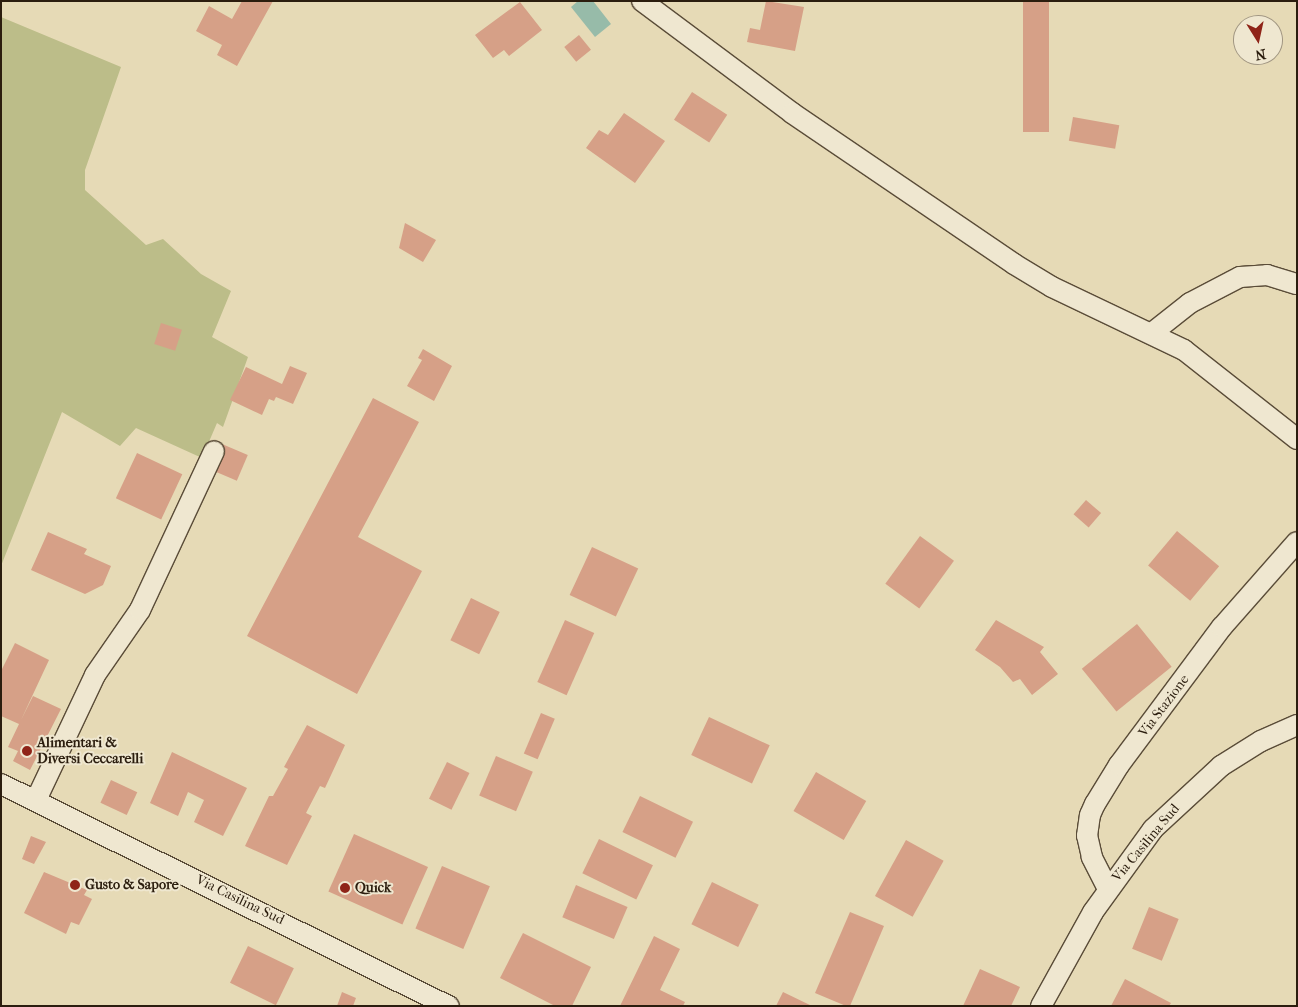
<!DOCTYPE html>
<style>
body{margin:0}
#map{position:relative;width:1298px;height:1007px;overflow:hidden;background:#e6dab6;font-family:"IM FELL French Canon",serif}
div>[style]{position:absolute}
.green>*{inset:0;background:#bcbd89}
.water>*{inset:0;background:#97bba9}
.building>*{inset:0;background:#d6a087;transform-origin:0 0}
.roads{filter:drop-shadow(1px 0 #5a4c38) drop-shadow(-1px 0 #5a4c38) drop-shadow(0 1px #5a4c38) drop-shadow(0 -1px #5a4c38)}
.street>*{height:20px;margin:-10px;padding:0 10px;transform-origin:10px;border-radius:10px;background:#efe7d0}
.dots>*{width:14px;height:14px;translate:-50% -50%;box-sizing:border-box;border:2px solid #efe7d0;border-radius:50%}
span{translate:-50% -50%;white-space:nowrap;text-align:center;line-height:1.15;-webkit-text-stroke:4px #efe7d0;paint-order:stroke}
.street-label{font-size:14px;color:#2b1d0e}
.poi-label{font-size:14px;color:#2b1d0e;font-weight:700}
.left{translate:0 -50%;text-align:left}
.frame{position:absolute;inset:0;border:2px solid #2b1d0e;pointer-events:none}
.north{position:absolute;left:1233px;top:15px;width:50px;height:50px;box-sizing:border-box;background:#efe7d0;border:1px solid #a19682;border-radius:50%;rotate:170deg;font-size:14px;font-weight:700;line-height:20px;text-align:center;color:#2b1d0e}
.north::after{content:'';display:block;margin:auto;width:18px;height:22px;background:#8f2418;clip-path:polygon(50% 0,100% 100%,50% 72%,0 100%)}
</style>
<div id="map">
<div class="green">
<i style="clip-path:polygon(1px 17px,121px 67px,85px 170px,85px 190px,146px 245px,163px 239px,201px 274px,231px 291px,212px 337px,248px 357px,223px 427px,217px 423px,202px 458px,136px 428px,120px 446px,62px 412px,1px 566px)"></i>
</div>
<div class="water">
<i style="clip-path:polygon(578px 1px,593px 1px,611px 24px,595px 37px,571px 7px)"></i>
</div>
<div class="building">
<i style="clip-path:polygon(242px 1px,273px 1px,237px 66px,217px 55px,222px 45px,196px 31px,209px 6px,232px 19px)"></i>
<i style="clip-path:polygon(766px 1px,804px 7px,795px 51px,747px 42px,750px 28px,760px 30px)"></i>
<i style="left:1023px;top:1px;width:26px;height:131px"></i>
<i style="clip-path:polygon(520px 2px,542px 30px,509px 56px,504px 50px,493px 58px,475px 35px)"></i>
<i style="left:579px;top:35px;width:19px;height:19px;rotate:51deg"></i>
<i style="left:692px;top:92px;width:42px;height:33px;rotate:33deg"></i>
<i style="clip-path:polygon(624px 113px,665px 141px,635px 183px,586px 148px,599px 130px,608px 135px)"></i>
<i style="left:1073px;top:117px;width:47px;height:24px;rotate:10deg"></i>
<i style="clip-path:polygon(405px 223px,436px 240px,423px 262px,399px 248px)"></i>
<i style="left:161px;top:323px;width:22px;height:22px;rotate:18deg"></i>
<i style="clip-path:polygon(423px 349px,452px 366px,434px 401px,407px 386px,422px 360px,418px 358px)"></i>
<i style="clip-path:polygon(290px 366px,307px 373px,293px 404px,276px 397px,274px 401px,269px 399px,262px 415px,230px 400px,246px 367px,282px 384px)"></i>
<i style="clip-path:polygon(373px 398px,419px 422px,358px 537px,422px 571px,357px 694px,247px 636px)"></i>
<i style="left:222px;top:444px;width:28px;height:28px;rotate:23deg"></i>
<i style="left:137px;top:453px;width:50px;height:50px;rotate:25deg"></i>
<i style="left:1086px;top:500px;width:20px;height:19px;rotate:41deg"></i>
<i style="left:1177px;top:531px;width:55px;height:45px;rotate:40deg"></i>
<i style="clip-path:polygon(48px 532px,87px 549px,84px 554px,111px 566px,103px 585px,85px 594px,31px 570px)"></i>
<i style="left:920px;top:536px;width:42px;height:59px;rotate:36deg"></i>
<i style="left:592px;top:547px;width:51px;height:53px;rotate:25deg"></i>
<i style="left:471px;top:598px;width:32px;height:47px;rotate:26deg"></i>
<i style="left:565px;top:620px;width:32px;height:68px;rotate:24deg"></i>
<i style="clip-path:polygon(996px 620px,1044px 647px,1040px 652px,1058px 674px,1032px 695px,1020px 679px,1013px 682px,1000px 667px,975px 650px)"></i>
<i style="left:1137px;top:624px;width:55px;height:71px;rotate:51deg"></i>
<i style="clip-path:polygon(15px 643px,49px 660px,21px 720px,33px 696px,61px 709px,30px 770px,13px 761px,18px 751px,8px 747px,19px 724px,1px 716px,1px 671px)"></i>
<i style="left:541px;top:713px;width:15px;height:44px;rotate:23deg"></i>
<i style="left:709px;top:717px;width:67px;height:42px;rotate:25deg"></i>
<i style="clip-path:polygon(307px 725px,345px 745px,325px 788px,320px 786px,306px 813px,312px 816px,287px 865px,245px 846px,269px 796px,273px 796px,288px 769px,284px 767px)"></i>
<i style="clip-path:polygon(172px 752px,247px 788px,223px 836px,194px 822px,204px 800px,188px 792px,178px 816px,150px 803px)"></i>
<i style="left:496px;top:756px;width:40px;height:43px;rotate:23deg"></i>
<i style="left:447px;top:762px;width:25px;height:41px;rotate:26deg"></i>
<i style="left:816px;top:772px;width:58px;height:45px;rotate:30deg"></i>
<i style="left:111px;top:780px;width:29px;height:25px;rotate:25deg"></i>
<i style="left:640px;top:796px;width:59px;height:40px;rotate:26deg"></i>
<i style="left:354px;top:834px;width:81px;height:63px;rotate:24deg"></i>
<i style="clip-path:polygon(31px 836px,46px 842px,34px 864px,22px 859px)"></i>
<i style="left:599px;top:839px;width:60px;height:38px;rotate:26deg"></i>
<i style="left:906px;top:840px;width:43px;height:64px;rotate:29deg"></i>
<i style="left:442px;top:866px;width:52px;height:68px;rotate:23deg"></i>
<i style="clip-path:polygon(44px 872px,87px 890px,84px 895px,92px 899px,79px 925px,71px 922px,66px 934px,24px 913px)"></i>
<i style="left:712px;top:882px;width:52px;height:47px;rotate:26deg"></i>
<i style="left:576px;top:885px;width:56px;height:35px;rotate:23deg"></i>
<i style="left:1149px;top:907px;width:32px;height:45px;rotate:22deg"></i>
<i style="clip-path:polygon(850px 912px,884px 926px,850px 1006px,846px 1006px,815px 993px)"></i>
<i style="clip-path:polygon(523px 933px,591px 967px,572px 1006px,555px 1006px,500px 978px)"></i>
<i style="clip-path:polygon(654px 936px,680px 949px,660px 990px,685px 1002px,683px 1006px,620px 1006px)"></i>
<i style="left:248px;top:946px;width:51px;height:41px;rotate:26deg"></i>
<i style="clip-path:polygon(980px 969px,1020px 987px,1011px 1006px,963px 1006px)"></i>
<i style="clip-path:polygon(1125px 979px,1171px 1003px,1169px 1006px,1111px 1006px)"></i>
<i style="clip-path:polygon(342px 992px,356px 998px,353px 1006px,337px 1006px)"></i>
<i style="clip-path:polygon(783px 992px,812px 1006px,776px 1006px)"></i>
</div>
<div class="roads">
<div class="street">
<i style="left:642px;top:1px;width:187px;rotate:36.7deg"></i>
<i style="left:792px;top:113px;width:268px;rotate:34.2deg"></i>
<i style="left:1014px;top:264px;width:44px;rotate:31.2deg"></i>
<i style="left:1052px;top:287px;width:146px;rotate:25.5deg"></i>
<i style="left:1184px;top:350px;width:144px;rotate:38.2deg"></i>
<i style="left:1152px;top:333px;width:48px;rotate:-38.3deg"></i>
<i style="left:1190px;top:303px;width:56px;rotate:-27.5deg"></i>
<i style="left:1240px;top:277px;width:27px;rotate:-4deg"></i>
<i style="left:1267px;top:275px;width:31px;rotate:17deg"></i>
<i style="left:1px;top:784px;width:500px;rotate:26.4deg"></i>
<i style="left:36px;top:800px;width:138px;rotate:-64.7deg"></i>
<i style="left:95px;top:675px;width:79px;rotate:-55.3deg"></i>
<i style="left:140px;top:610px;width:175px;rotate:-65deg"></i>
<i style="left:1108px;top:889px;width:36px;rotate:-117deg"></i>
<i style="left:1092px;top:857px;width:22px;rotate:-103deg"></i>
<i style="left:1087px;top:836px;width:21px;rotate:-82deg"></i>
<i style="left:1090px;top:815px;width:12px;rotate:-66deg"></i>
<i style="left:1095px;top:804px;width:46px;rotate:-58.4deg"></i>
<i style="left:1119px;top:765px;width:172px;rotate:-53.3deg"></i>
<i style="left:1222px;top:627px;width:113px;rotate:-48.6deg"></i>
<i style="left:1041px;top:1006px;width:107px;rotate:-61deg"></i>
<i style="left:1093px;top:912px;width:102px;rotate:-54.1deg"></i>
<i style="left:1153px;top:829px;width:93px;rotate:-42.8deg"></i>
<i style="left:1221px;top:766px;width:47px;rotate:-32deg"></i>
<i style="left:1261px;top:741px;width:39px;rotate:-24deg"></i>
</div>
</div>
<div class="dots">
<i style="left:27px;top:751px;background:#8f2418"></i>
<i style="left:75px;top:885px;background:#8f2418"></i>
<i style="left:345px;top:888px;background:#8f2418"></i>
</div>
<div class="street-label">
<span style="left:1164px;top:706px;rotate:-53deg">Via Stazione</span>
<span style="left:1146px;top:843px;rotate:-50deg">Via Casilina Sud</span>
<span style="left:240px;top:900px;rotate:26deg">Via Casilina Sud</span>
</div>
<div class="poi-label">
<span class="left" style="left:37px;top:751px">Alimentari &amp;<br>Diversi Ceccarelli</span>
<span class="left" style="left:85px;top:885px">Gusto &amp; Sapore</span>
<span class="left" style="left:355px;top:888px">Quick</span>
</div>
<div class="frame"></div>
<div class="north">N</div>
</div>
